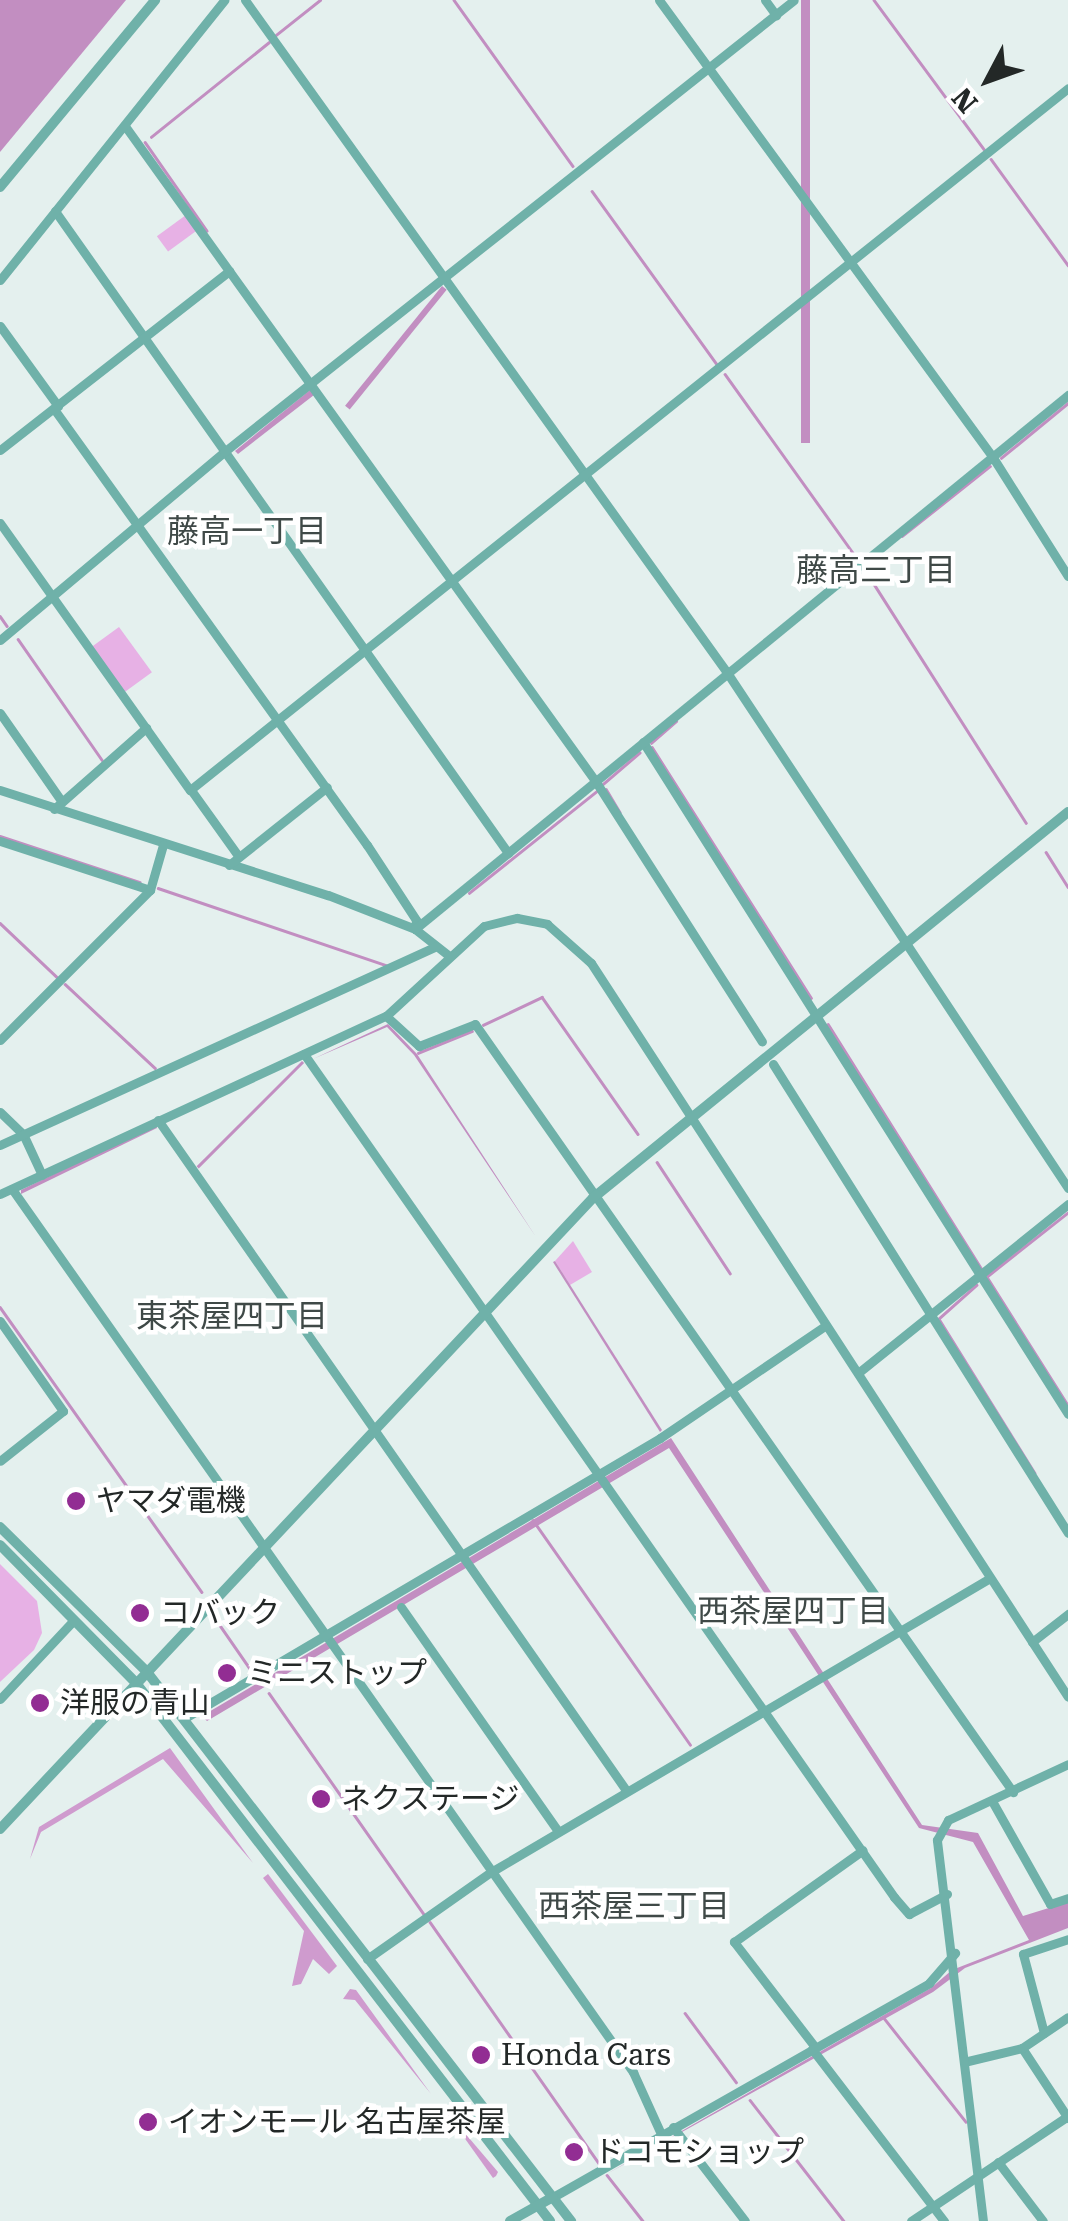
<!DOCTYPE html>
<meta charset="utf-8">
<style>
body{margin:0}
#map{position:relative;width:1068px;height:2221px;overflow:hidden;background:#e4f0ee;font-family:"Roboto Serif","Noto Sans JP",serif}
div>[style]{position:absolute}
.green>*{inset:0;background:#e7b1e5;transform-origin:0 0}
.forest>*{inset:0;background:#cf9bce}
.water>*{inset:0;background:#c28ec1;transform-origin:0 0}
.stream>*{height:2.5px;margin:-1.25px;padding:0 1.25px;transform-origin:1.25px;border-radius:1.25px;background:#c28ec1}
.minor>*{height:9px;margin:-4.5px;padding:0 4.5px;transform-origin:4.5px;border-radius:4.5px;background:#6fb1a9}
.tertiary>*{height:10px;margin:-5px;padding:0 5px;transform-origin:5px;border-radius:5px;background:#6fb1a9}
.dots>*{width:28px;height:28px;translate:-50% -50%;box-sizing:border-box;border:5px solid #fff;border-radius:50%}
span{translate:-50% -50%;white-space:nowrap;text-align:center;line-height:1.15;-webkit-text-stroke:9px #fff;paint-order:stroke}
.poi-label{font-size:30px;color:#232827}
.left{translate:0 -50%;text-align:left}
.neighbourhood-label{font-size:32px;color:#3f4947}
.north{position:absolute;left:938px;top:30px;width:100px;height:100px;-webkit-text-stroke:8px #fff;paint-order:stroke;rotate:229deg;font-size:28px;font-weight:700;line-height:40px;text-align:center;color:#232827}
.north::after{content:'';display:block;margin:auto;width:35px;height:45px;background:#232827;clip-path:polygon(50% 0,100% 100%,50% 72%,0 100%)}
</style>
<div id="map">
<div class="green">
<i style="left:186px;top:215px;width:19px;height:36px;rotate:54deg"></i>
<i style="left:119px;top:627px;width:56px;height:34px;rotate:54deg"></i>
<i style="clip-path:polygon(573px 1241px,592px 1272px,570px 1285px,555px 1261px)"></i>
<i style="clip-path:polygon(0 1564px,37px 1601px,42px 1633px,34px 1650px,0 1682px)"></i>
</div>
<div class="forest">
<i style="clip-path:polygon(170px 1748px,253px 1863px,163px 1759px,41px 1832px,30px 1859px,39px 1827px)"></i>
<i style="clip-path:polygon(268px 1874px,337px 1966px,329px 1974px,313px 1959px,301px 1984px,292px 1986px,304px 1931px,263px 1878px)"></i>
<i style="clip-path:polygon(350px 1989px,356px 1990px,431px 2094px,355px 2000px,343px 1999px)"></i>
<i style="clip-path:polygon(441px 2105px,498px 2172px,496px 2176px,493px 2178px)"></i>
</div>
<div class="water">
<i style="clip-path:polygon(0 0,126px 0,0 152px)"></i>
<i style="left:801px;top:0;width:9px;height:443px"></i>
<i style="left:442px;top:286px;width:6px;height:154px;rotate:39deg"></i>
<i style="clip-path:polygon(310px 390px,314px 395px,238px 454px,235px 451px)"></i>
<i style="clip-path:polygon(388px 1024px,417px 1054px,536px 1237px,414px 1055px,387px 1027px,313px 1059px)"></i>
<i style="left:302px;top:1061px;width:3px;height:149px;rotate:45deg"></i>
<i style="clip-path:polygon(156px 1125px,157px 1128px,21px 1194px,21px 1190px)"></i>
<i style="clip-path:polygon(555px 1261px,662px 1430px,660px 1432px,553px 1262px)"></i>
<i style="clip-path:polygon(671px 1438px,922px 1825px,978px 1833px,1023px 1916px,1068px 1902px,1068px 1928px,965px 1968px,933px 1992px,605px 2175px,931px 1988px,952px 1970px,1029px 1940px,973px 1842px,919px 1828px,669px 1448px,207px 1721px,202px 1716px)"></i>
</div>
<div class="stream">
<i style="left:454px;top:0;width:204px;rotate:54.4deg"></i>
<i style="left:874px;top:0;width:185px;rotate:53.6deg"></i>
<i style="left:276px;top:35px;width:56px;rotate:-38.5deg"></i>
<i style="left:151px;top:137px;width:151px;rotate:-38.8deg"></i>
<i style="left:145px;top:142px;width:108px;rotate:55.1deg"></i>
<i style="left:991px;top:159px;width:131px;rotate:54deg"></i>
<i style="left:592px;top:191px;width:213px;rotate:54.2deg"></i>
<i style="left:725px;top:374px;width:225px;rotate:54.4deg"></i>
<i style="left:1001px;top:458px;width:87px;rotate:-39.4deg"></i>
<i style="left:902px;top:536px;width:112px;rotate:-38.5deg"></i>
<i style="left:867px;top:573px;width:296px;rotate:57.5deg"></i>
<i style="left:0;top:616px;width:12px;rotate:55deg"></i>
<i style="left:18px;top:639px;width:147px;rotate:55.2deg"></i>
<i style="left:651px;top:743px;width:33px;rotate:-41deg"></i>
<i style="left:652px;top:747px;width:297px;rotate:57.6deg"></i>
<i style="left:603px;top:784px;width:48px;rotate:-40.7deg"></i>
<i style="left:606px;top:789px;width:27px;rotate:59deg"></i>
<i style="left:0;top:836px;width:147px;rotate:18.2deg"></i>
<i style="left:1046px;top:852px;width:41px;rotate:57.8deg"></i>
<i style="left:158px;top:888px;width:241px;rotate:18.7deg"></i>
<i style="left:469px;top:893px;width:164px;rotate:-38.6deg"></i>
<i style="left:0;top:923px;width:79px;rotate:43.5deg"></i>
<i style="left:65px;top:984px;width:123px;rotate:43deg"></i>
<i style="left:828px;top:1024px;width:288px;rotate:57.9deg"></i>
<i style="left:483px;top:1025px;width:65px;rotate:-25.4deg"></i>
<i style="left:542px;top:997px;width:167px;rotate:55deg"></i>
<i style="left:418px;top:1053px;width:58px;rotate:-22.2deg"></i>
<i style="left:657px;top:1162px;width:133px;rotate:56.7deg"></i>
<i style="left:1068px;top:1213px;width:103px;rotate:141.7deg"></i>
<i style="left:987px;top:1277px;width:151px;rotate:57.7deg"></i>
<i style="left:977px;top:1285px;width:51px;rotate:138.2deg"></i>
<i style="left:939px;top:1319px;width:181px;rotate:58.1deg"></i>
<i style="left:0;top:1307px;width:349px;rotate:54.7deg"></i>
<i style="left:533px;top:1520px;width:274px;rotate:55deg"></i>
<i style="left:217px;top:1621px;width:63px;rotate:55.3deg"></i>
<i style="left:269px;top:1693px;width:270px;rotate:55deg"></i>
<i style="left:430px;top:1922px;width:294px;rotate:55deg"></i>
<i style="left:685px;top:2013px;width:86px;rotate:53.5deg"></i>
<i style="left:884px;top:2018px;width:132px;rotate:51.7deg"></i>
<i style="left:750px;top:2100px;width:153px;rotate:52.2deg"></i>
<i style="left:607px;top:2175px;width:58px;rotate:52deg"></i>
</div>
<div class="minor">
<i style="left:245px;top:0;width:826px;rotate:54.37deg"></i>
<i style="left:726px;top:671px;width:620px;rotate:56.52deg"></i>
<i style="left:659px;top:0;width:565px;rotate:53.86deg"></i>
<i style="left:992px;top:456px;width:142px;rotate:57.7deg"></i>
<i style="left:765px;top:0;width:19px;rotate:54deg"></i>
<i style="left:125px;top:126px;width:808px;rotate:54.32deg"></i>
<i style="left:596px;top:782px;width:308px;rotate:57.4deg"></i>
<i style="left:55px;top:211px;width:786px;rotate:54.79deg"></i>
<i style="left:0;top:280px;width:359px;rotate:-51.3deg"></i>
<i style="left:0;top:326px;width:99px;rotate:54.1deg"></i>
<i style="left:54px;top:409px;width:537px;rotate:54.33deg"></i>
<i style="left:367px;top:845px;width:90px;rotate:56.8deg"></i>
<i style="left:416px;top:920px;width:9px;rotate:96deg"></i>
<i style="left:0;top:450px;width:291px;rotate:-38deg"></i>
<i style="left:0;top:523px;width:328px;rotate:54.6deg"></i>
<i style="left:190px;top:790px;width:1124px;rotate:-38.64deg"></i>
<i style="left:0;top:640px;width:292px;rotate:-40deg"></i>
<i style="left:224px;top:452px;width:727px;rotate:-38.41deg"></i>
<i style="left:0;top:713px;width:105px;rotate:55.1deg"></i>
<i style="left:643px;top:742px;width:795px;rotate:57.69deg"></i>
<i style="left:0;top:790px;width:344px;rotate:17.8deg"></i>
<i style="left:328px;top:895px;width:93px;rotate:21.3deg"></i>
<i style="left:415px;top:929px;width:42px;rotate:38.2deg"></i>
<i style="left:191px;top:790px;width:82px;rotate:54.4deg"></i>
<i style="left:54px;top:809px;width:123px;rotate:-41.4deg"></i>
<i style="left:0;top:841px;width:158px;rotate:18.1deg"></i>
<i style="left:229px;top:865px;width:125px;rotate:-38.5deg"></i>
<i style="left:415px;top:929px;width:844px;rotate:-39.28deg"></i>
<i style="left:386px;top:1016px;width:45px;rotate:42.3deg"></i>
<i style="left:419px;top:1046px;width:60px;rotate:-21.4deg"></i>
<i style="left:475px;top:1024px;width:938px;rotate:54.99deg"></i>
<i style="left:0;top:1040px;width:212px;rotate:-45deg"></i>
<i style="left:150px;top:890px;width:47px;rotate:-73.9deg"></i>
<i style="left:304px;top:1054px;width:1029px;rotate:55.01deg"></i>
<i style="left:894px;top:1897px;width:23px;rotate:49deg"></i>
<i style="left:909px;top:1914px;width:43px;rotate:-27.8deg"></i>
<i style="left:773px;top:1064px;width:554px;rotate:57.83deg"></i>
<i style="left:0;top:1112px;width:32px;rotate:44deg"></i>
<i style="left:23px;top:1134px;width:45px;rotate:65.1deg"></i>
<i style="left:158px;top:1120px;width:817px;rotate:55.07deg"></i>
<i style="left:0;top:1145px;width:479px;rotate:-24.5deg"></i>
<i style="left:12px;top:1189px;width:1080px;rotate:54.88deg"></i>
<i style="left:633px;top:2072px;width:68px;rotate:65.7deg"></i>
<i style="left:0;top:1194px;width:425px;rotate:-24.8deg"></i>
<i style="left:386px;top:1016px;width:133px;rotate:-42.6deg"></i>
<i style="left:484px;top:926px;width:34px;rotate:-14deg"></i>
<i style="left:517px;top:918px;width:31px;rotate:11deg"></i>
<i style="left:547px;top:924px;width:59px;rotate:41.6deg"></i>
<i style="left:591px;top:963px;width:875px;rotate:56.98deg"></i>
<i style="left:0;top:1321px;width:110px;rotate:55deg"></i>
<i style="left:63px;top:1411px;width:80px;rotate:141.6deg"></i>
<i style="left:858px;top:1373px;width:270px;rotate:-38.8deg"></i>
<i style="left:401px;top:1607px;width:274px;rotate:55deg"></i>
<i style="left:1032px;top:1642px;width:46px;rotate:-37.9deg"></i>
<i style="left:0;top:1699px;width:108px;rotate:-46.9deg"></i>
<i style="left:183px;top:1719px;width:554px;rotate:-30.5deg"></i>
<i style="left:660px;top:1438px;width:199px;rotate:-34.2deg"></i>
<i style="left:992px;top:1801px;width:118px;rotate:60.6deg"></i>
<i style="left:1050px;top:1904px;width:19px;rotate:-18deg"></i>
<i style="left:367px;top:1959px;width:151px;rotate:-35.1deg"></i>
<i style="left:491px;top:1872px;width:579px;rotate:-30.51deg"></i>
<i style="left:1044px;top:2033px;width:82px;rotate:-104.9deg"></i>
<i style="left:1023px;top:1954px;width:47px;rotate:-18.4deg"></i>
<i style="left:815px;top:2047px;width:133px;rotate:-127.6deg"></i>
<i style="left:734px;top:1942px;width:158px;rotate:-35.5deg"></i>
<i style="left:1022px;top:2048px;width:84px;rotate:56.7deg"></i>
<i style="left:812px;top:2049px;width:217px;rotate:52.5deg"></i>
<i style="left:968px;top:2061px;width:56px;rotate:-13.5deg"></i>
<i style="left:1022px;top:2048px;width:55px;rotate:-34deg"></i>
<i style="left:673px;top:2127px;width:118px;rotate:52.5deg"></i>
<i style="left:998px;top:2162px;width:74px;rotate:52.7deg"></i>
<i style="left:553px;top:2197px;width:433px;rotate:-29.6deg"></i>
<i style="left:929px;top:1983px;width:40px;rotate:-49deg"></i>
<i style="left:911px;top:2221px;width:189px;rotate:-33.8deg"></i>
<i style="left:983px;top:2221px;width:384px;rotate:-96.9deg"></i>
<i style="left:937px;top:1840px;width:23px;rotate:-61deg"></i>
<i style="left:948px;top:1820px;width:132px;rotate:-25deg"></i>
</div>
<div class="tertiary">
<i style="left:0;top:187px;width:243px;rotate:-50.3deg"></i>
<i style="left:0;top:1527px;width:206px;rotate:44.6deg"></i>
<i style="left:147px;top:1672px;width:694px;rotate:52.32deg"></i>
<i style="left:0;top:1545px;width:194px;rotate:45.4deg"></i>
<i style="left:136px;top:1683px;width:679px;rotate:52.42deg"></i>
<i style="left:0;top:1829px;width:866px;rotate:-46.78deg"></i>
<i style="left:593px;top:1198px;width:612px;rotate:-39.1deg"></i>
<i style="left:510px;top:2221px;width:49px;rotate:-29.2deg"></i>
</div>
<div class="dots">
<i style="left:76px;top:1501px;background:#922d93"></i>
<i style="left:140px;top:1613px;background:#922d93"></i>
<i style="left:227px;top:1673px;background:#922d93"></i>
<i style="left:40px;top:1703px;background:#922d93"></i>
<i style="left:321px;top:1799px;background:#922d93"></i>
<i style="left:481px;top:2055px;background:#922d93"></i>
<i style="left:148px;top:2122px;background:#922d93"></i>
<i style="left:574px;top:2152px;background:#922d93"></i>
</div>
<div class="poi-label">
<span class="left" style="left:96px;top:1501px">ヤマダ電機</span>
<span class="left" style="left:160px;top:1613px">コバック</span>
<span class="left" style="left:247px;top:1673px">ミニストップ</span>
<span class="left" style="left:60px;top:1703px">洋服の青山</span>
<span class="left" style="left:341px;top:1799px">ネクステージ</span>
<span class="left" style="left:501px;top:2055px">Honda Cars</span>
<span class="left" style="left:168px;top:2122px">イオンモール 名古屋茶屋</span>
<span class="left" style="left:594px;top:2152px">ドコモショップ</span>
</div>
<div class="neighbourhood-label">
<span style="left:247px;top:531px">藤高一丁目</span>
<span style="left:876px;top:570px">藤高三丁目</span>
<span style="left:232px;top:1316px">東茶屋四丁目</span>
<span style="left:793px;top:1611px">西茶屋四丁目</span>
<span style="left:634px;top:1906px">西茶屋三丁目</span>
</div>
<div class="north">N</div>
</div>
